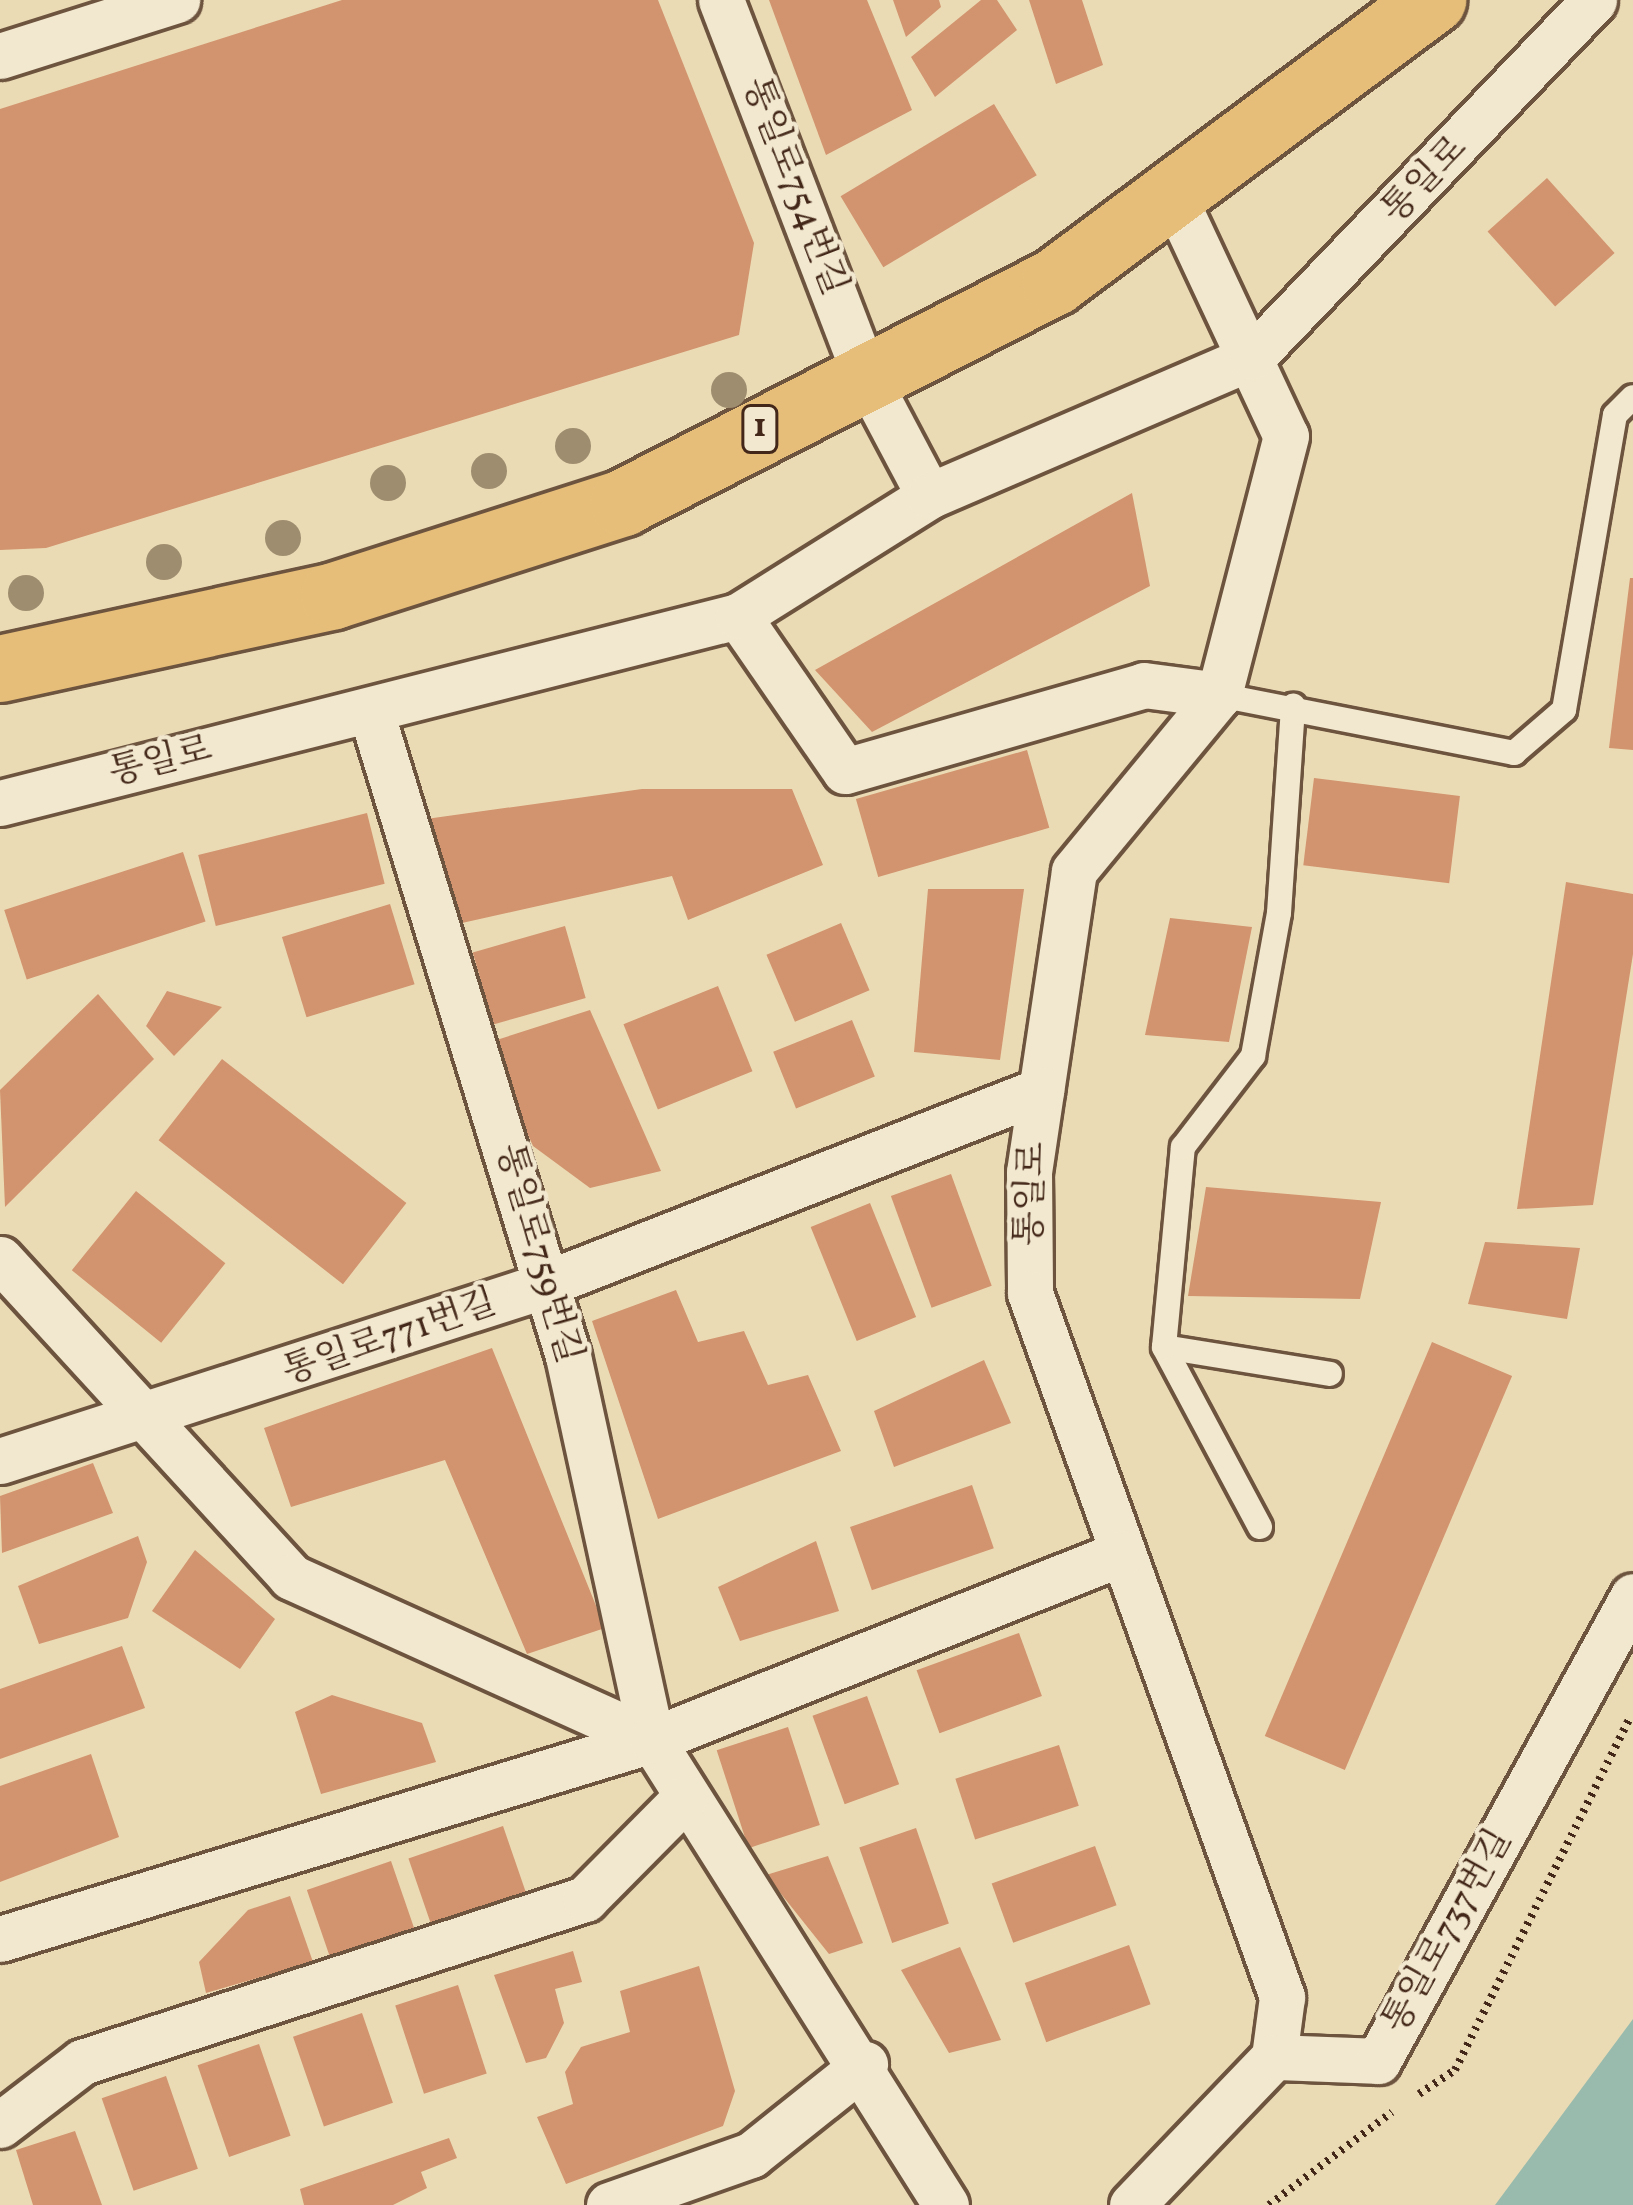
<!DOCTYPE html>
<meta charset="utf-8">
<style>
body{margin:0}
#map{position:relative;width:1633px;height:2205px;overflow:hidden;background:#ebdbb5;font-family:Vollkorn,"Noto Serif KR",serif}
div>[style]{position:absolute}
.water>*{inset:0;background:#98bbad}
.building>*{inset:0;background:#d1946e;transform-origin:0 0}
.path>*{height:8px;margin-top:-4px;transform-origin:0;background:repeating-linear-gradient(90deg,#432718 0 3px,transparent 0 9px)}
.roads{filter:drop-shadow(3px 0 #6d543f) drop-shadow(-3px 0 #6d543f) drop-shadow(0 3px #6d543f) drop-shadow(0 -3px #6d543f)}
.lane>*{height:24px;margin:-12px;padding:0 12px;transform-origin:12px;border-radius:12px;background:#f2e8cf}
.street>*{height:45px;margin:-22.5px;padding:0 22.5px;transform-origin:22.5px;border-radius:22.5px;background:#f2e8cf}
.primary>*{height:66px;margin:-33px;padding:0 33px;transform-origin:33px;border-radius:33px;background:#e6be7a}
.trees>*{width:36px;height:36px;margin:-18px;border-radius:50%;background:#9f8d6f}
span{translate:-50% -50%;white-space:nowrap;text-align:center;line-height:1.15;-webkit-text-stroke:9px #f2e8cf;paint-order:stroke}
.shield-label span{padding:3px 9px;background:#f2e8cf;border:3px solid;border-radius:9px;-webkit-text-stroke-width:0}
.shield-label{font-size:33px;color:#432718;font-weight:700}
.street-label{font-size:36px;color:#432718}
</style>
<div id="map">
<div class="water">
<i style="clip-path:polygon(1633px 2019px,1633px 2205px,1495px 2205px)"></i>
</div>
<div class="building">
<i style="clip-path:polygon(342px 0,658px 0,754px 243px,739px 335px,46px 548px,0 550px,0 109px)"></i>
<i style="clip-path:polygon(769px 0,867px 0,912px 110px,826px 155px)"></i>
<i style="clip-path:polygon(893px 0,939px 0,941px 7px,906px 37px)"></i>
<i style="clip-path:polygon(981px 0,997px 0,1017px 30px,935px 97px,911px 57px)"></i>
<i style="clip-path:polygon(1029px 0,1082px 0,1103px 65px,1056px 84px)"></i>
<i style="left:994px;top:104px;width:83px;height:179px;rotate:59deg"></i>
<i style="left:1547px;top:178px;width:101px;height:80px;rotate:48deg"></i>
<i style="clip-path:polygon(1132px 493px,1150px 586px,872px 732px,815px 670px)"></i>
<i style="clip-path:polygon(1630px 578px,1633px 578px,1633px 750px,1609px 748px)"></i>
<i style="left:1027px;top:750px;width:81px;height:178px;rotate:74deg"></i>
<i style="left:1314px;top:778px;width:147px;height:88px;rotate:7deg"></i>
<i style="clip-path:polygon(642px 789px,792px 789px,823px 865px,688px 920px,672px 876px,453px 925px,419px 820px)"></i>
<i style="left:367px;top:813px;width:73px;height:174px;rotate:76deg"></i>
<i style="left:183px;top:852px;width:73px;height:188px;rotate:72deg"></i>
<i style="clip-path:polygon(1566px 882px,1633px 894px,1633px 954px,1593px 1205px,1517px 1209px)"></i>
<i style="clip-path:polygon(928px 889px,1024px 889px,1000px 1060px,914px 1052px)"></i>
<i style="left:390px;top:904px;width:84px;height:113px;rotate:73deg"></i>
<i style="clip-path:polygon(1170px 918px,1252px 927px,1229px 1042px,1145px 1035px)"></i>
<i style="left:841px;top:923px;width:73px;height:81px;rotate:67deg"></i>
<i style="left:565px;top:926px;width:75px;height:96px;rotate:74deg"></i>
<i style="left:718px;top:986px;width:92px;height:102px;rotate:68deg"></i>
<i style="clip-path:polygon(167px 991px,222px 1007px,174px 1056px,146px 1026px)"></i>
<i style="clip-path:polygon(98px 994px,154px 1059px,5px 1207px,0 1090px)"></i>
<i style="clip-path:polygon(590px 1010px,661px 1171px,590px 1188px,533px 1146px,487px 1043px)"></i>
<i style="left:852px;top:1020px;width:61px;height:85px;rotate:68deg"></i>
<i style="left:222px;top:1059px;width:234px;height:103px;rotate:38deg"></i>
<i style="left:951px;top:1174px;width:119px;height:64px;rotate:70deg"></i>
<i style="clip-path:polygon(1206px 1187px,1381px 1202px,1360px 1299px,1188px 1296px)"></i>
<i style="left:136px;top:1191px;width:115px;height:102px;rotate:39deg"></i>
<i style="left:870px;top:1203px;width:123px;height:64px;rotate:68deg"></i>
<i style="clip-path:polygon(1485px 1242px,1580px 1248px,1567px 1319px,1468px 1304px)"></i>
<i style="clip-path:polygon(676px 1290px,698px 1342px,744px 1331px,768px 1385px,808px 1375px,841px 1451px,658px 1519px,592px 1321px)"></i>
<i style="left:1432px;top:1342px;width:87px;height:428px;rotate:23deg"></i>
<i style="clip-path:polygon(492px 1348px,605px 1628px,527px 1654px,445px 1460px,291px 1507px,264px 1428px)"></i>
<i style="clip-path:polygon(984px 1360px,1011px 1423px,894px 1467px,874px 1411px)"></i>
<i style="clip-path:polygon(93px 1463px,113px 1513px,2px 1553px,0 1496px)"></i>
<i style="left:972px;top:1485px;width:67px;height:129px;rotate:71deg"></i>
<i style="clip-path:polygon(138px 1536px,147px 1562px,128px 1618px,39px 1644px,18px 1586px)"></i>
<i style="clip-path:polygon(816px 1541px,839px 1611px,740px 1641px,718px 1587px)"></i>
<i style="clip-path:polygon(195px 1550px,275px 1619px,240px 1669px,152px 1611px)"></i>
<i style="left:1019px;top:1633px;width:67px;height:109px;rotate:70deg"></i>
<i style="clip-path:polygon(122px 1646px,145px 1708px,0 1759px,0 1689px)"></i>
<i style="clip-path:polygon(332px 1695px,422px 1723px,436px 1762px,321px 1794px,295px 1712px)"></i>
<i style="left:867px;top:1696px;width:94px;height:58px;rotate:70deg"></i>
<i style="left:788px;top:1727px;width:103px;height:75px;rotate:72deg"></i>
<i style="left:1059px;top:1745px;width:64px;height:109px;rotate:72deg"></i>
<i style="clip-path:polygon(91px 1754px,119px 1837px,0 1882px,0 1786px)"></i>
<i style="left:503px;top:1826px;width:72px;height:100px;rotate:71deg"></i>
<i style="left:916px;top:1828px;width:101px;height:60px;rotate:71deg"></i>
<i style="left:1095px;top:1846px;width:63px;height:110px;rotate:70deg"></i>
<i style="clip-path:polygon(828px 1856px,863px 1943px,829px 1954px,766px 1875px)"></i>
<i style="left:391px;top:1861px;width:72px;height:89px;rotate:71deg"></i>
<i style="clip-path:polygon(290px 1896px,313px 1962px,206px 1993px,199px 1962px,248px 1910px)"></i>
<i style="left:1129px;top:1945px;width:63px;height:111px;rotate:70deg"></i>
<i style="clip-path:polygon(960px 1947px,1001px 2040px,949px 2053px,901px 1970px)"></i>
<i style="clip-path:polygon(573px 1951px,582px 1982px,555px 1989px,564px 2023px,546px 2058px,526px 2063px,494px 1975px)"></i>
<i style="clip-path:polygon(699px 1966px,735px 2091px,723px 2126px,566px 2184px,537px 2117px,573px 2104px,565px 2072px,581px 2047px,630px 2032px,620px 1991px)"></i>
<i style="left:458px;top:1985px;width:93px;height:66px;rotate:72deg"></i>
<i style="left:362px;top:2013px;width:95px;height:73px;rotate:71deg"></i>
<i style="left:259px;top:2044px;width:97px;height:65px;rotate:71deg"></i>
<i style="left:166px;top:2076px;width:98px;height:68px;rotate:71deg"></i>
<i style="clip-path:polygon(75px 2131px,102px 2205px,33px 2205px,16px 2150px)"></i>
<i style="clip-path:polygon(449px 2138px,457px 2158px,421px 2172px,427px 2188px,393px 2205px,304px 2205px,300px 2189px)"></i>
</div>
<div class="path">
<i style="left:1419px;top:2094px;width:43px;rotate:-33.7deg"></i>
<i style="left:1455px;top:2070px;width:392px;rotate:-63.6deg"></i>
<i style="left:1269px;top:2205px;width:154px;rotate:-37.1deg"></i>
</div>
<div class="roads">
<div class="lane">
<i style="left:1219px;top:695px;width:301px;rotate:11.1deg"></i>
<i style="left:1514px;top:753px;width:66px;rotate:-40.7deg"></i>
<i style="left:1564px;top:710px;width:299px;rotate:-80.2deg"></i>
<i style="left:1615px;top:415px;width:25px;rotate:-45deg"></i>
<i style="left:1164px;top:1347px;width:168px;rotate:9.2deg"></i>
<i style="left:1260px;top:1527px;width:204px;rotate:-118.1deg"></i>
<i style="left:1164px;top:1347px;width:201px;rotate:-84.6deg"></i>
<i style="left:1183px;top:1147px;width:115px;rotate:-52.4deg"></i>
<i style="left:1253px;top:1056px;width:145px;rotate:-79.7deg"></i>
<i style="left:1279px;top:913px;width:208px;rotate:-86.1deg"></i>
</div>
<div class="street">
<i style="left:721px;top:0;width:399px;rotate:69deg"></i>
<i style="left:864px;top:373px;width:139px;rotate:62.1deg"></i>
<i style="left:0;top:56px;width:186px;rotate:-17.6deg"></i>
<i style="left:1172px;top:193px;width:268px;rotate:64.9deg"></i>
<i style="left:1286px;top:436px;width:268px;rotate:104.5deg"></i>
<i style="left:1219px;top:695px;width:228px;rotate:129.5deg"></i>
<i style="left:1074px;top:871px;width:304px;rotate:98.5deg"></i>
<i style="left:1029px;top:1172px;width:121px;rotate:89.5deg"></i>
<i style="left:1030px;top:1293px;width:748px;rotate:70.3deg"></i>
<i style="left:1282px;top:1997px;width:61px;rotate:97.6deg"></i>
<i style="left:738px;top:616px;width:188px;rotate:55.4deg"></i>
<i style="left:845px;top:771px;width:311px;rotate:-16deg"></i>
<i style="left:1144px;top:685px;width:76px;rotate:7.6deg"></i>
<i style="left:371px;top:712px;width:673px;rotate:72.99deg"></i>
<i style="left:568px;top:1356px;width:393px;rotate:77.7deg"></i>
<i style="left:652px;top:1740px;width:550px;rotate:57.7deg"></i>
<i style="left:0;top:803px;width:761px;rotate:-14.22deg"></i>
<i style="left:738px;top:616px;width:226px;rotate:-32.1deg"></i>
<i style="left:929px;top:496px;width:352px;rotate:-23.3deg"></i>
<i style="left:1252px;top:357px;width:494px;rotate:-46.2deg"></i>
<i style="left:0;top:1259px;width:431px;rotate:47.5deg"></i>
<i style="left:291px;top:1577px;width:396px;rotate:24.3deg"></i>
<i style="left:0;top:1461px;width:557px;rotate:-17.88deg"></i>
<i style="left:530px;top:1290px;width:549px;rotate:-21.37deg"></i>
<i style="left:0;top:1939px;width:682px;rotate:-16.97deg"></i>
<i style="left:652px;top:1740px;width:506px;rotate:-21.7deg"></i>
<i style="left:0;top:2125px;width:103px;rotate:-37.5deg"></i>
<i style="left:82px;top:2062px;width:529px;rotate:-17.96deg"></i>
<i style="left:585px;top:1899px;width:142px;rotate:-45.3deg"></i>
<i style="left:609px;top:2205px;width:151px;rotate:-19.4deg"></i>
<i style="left:751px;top:2155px;width:146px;rotate:-38.6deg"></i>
<i style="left:1132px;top:2205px;width:205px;rotate:-46.2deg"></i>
<i style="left:1274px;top:2057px;width:104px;rotate:2.2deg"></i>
<i style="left:1378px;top:2061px;width:530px;rotate:-61.26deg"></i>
</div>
<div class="primary">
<i style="left:0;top:669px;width:342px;rotate:-12.3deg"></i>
<i style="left:334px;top:596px;width:304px;rotate:-17.8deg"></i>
<i style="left:623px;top:503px;width:485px;rotate:-27.1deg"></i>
<i style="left:1055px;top:282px;width:472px;rotate:-36.7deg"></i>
</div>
</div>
<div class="trees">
<i style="left:729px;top:390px"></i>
<i style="left:573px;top:446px"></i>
<i style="left:489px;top:471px"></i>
<i style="left:388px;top:483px"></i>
<i style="left:283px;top:538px"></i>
<i style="left:164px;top:562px"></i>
<i style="left:26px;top:593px"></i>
</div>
<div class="shield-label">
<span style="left:760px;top:429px">1</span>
</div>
<div class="street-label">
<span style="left:1426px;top:181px;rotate:-46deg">통일로</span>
<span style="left:793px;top:187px;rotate:69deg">통일로754번길</span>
<span style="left:161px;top:763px;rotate:-14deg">통일로</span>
<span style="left:1033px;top:1194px;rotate:-88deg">통일로</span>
<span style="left:537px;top:1254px;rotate:74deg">통일로759번길</span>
<span style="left:390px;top:1339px;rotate:-19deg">통일로771번길</span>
<span style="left:1449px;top:1932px;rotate:-61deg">통일로737번길</span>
</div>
</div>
